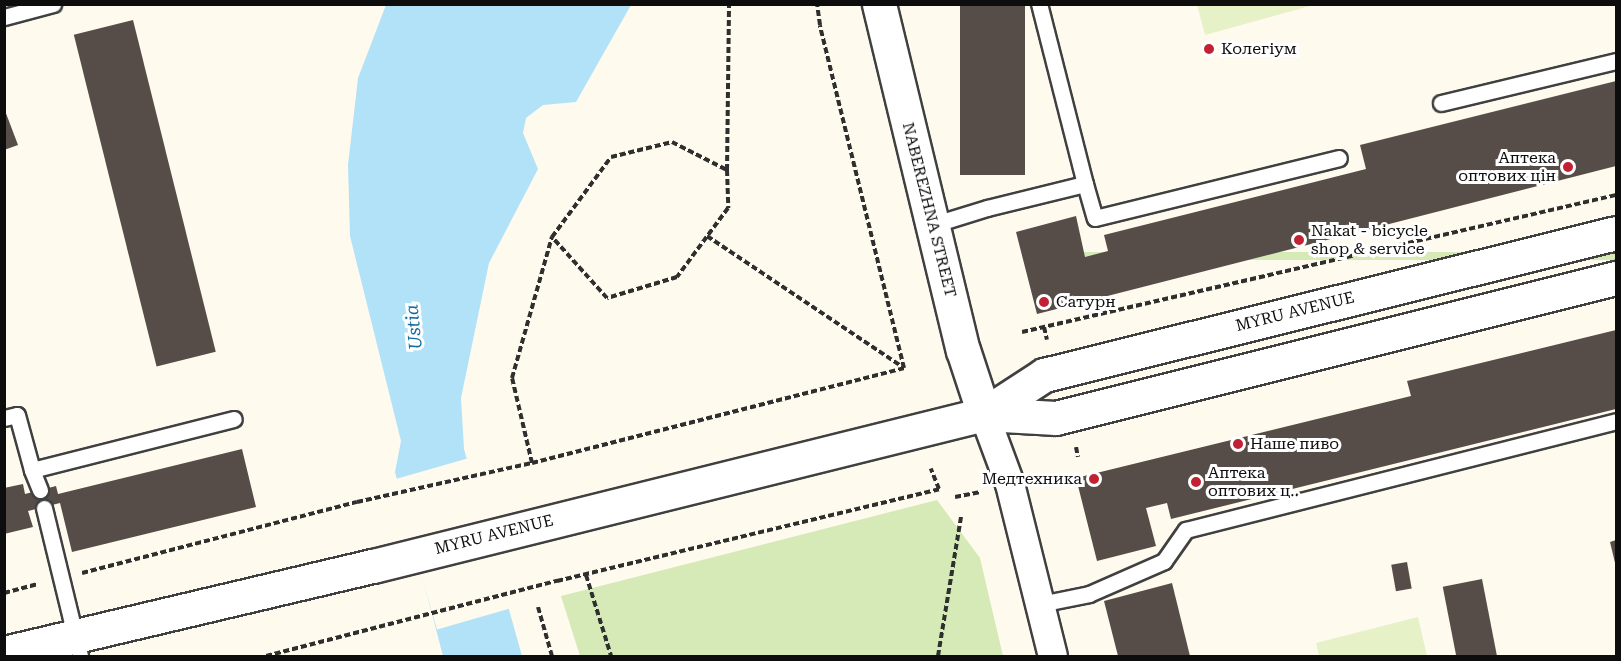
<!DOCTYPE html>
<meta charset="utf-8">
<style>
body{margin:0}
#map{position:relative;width:1621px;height:661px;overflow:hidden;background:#fffaee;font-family:"Roboto Serif",serif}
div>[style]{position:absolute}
.green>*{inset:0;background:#d5eab6;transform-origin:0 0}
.pitch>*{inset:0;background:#e6f1c8}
.water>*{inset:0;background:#b1e2f8}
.pier>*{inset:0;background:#fffaee;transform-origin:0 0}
.building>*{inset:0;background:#564d49;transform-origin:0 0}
.path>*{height:4px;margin-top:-2px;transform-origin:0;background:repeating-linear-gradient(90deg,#2f2f2f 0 6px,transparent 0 9px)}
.roads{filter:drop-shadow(2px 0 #404040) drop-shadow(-2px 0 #404040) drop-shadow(0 2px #404040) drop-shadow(0 -2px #404040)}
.service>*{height:15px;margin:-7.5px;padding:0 7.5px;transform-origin:7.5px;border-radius:7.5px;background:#fff}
.minor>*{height:28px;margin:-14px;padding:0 14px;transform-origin:14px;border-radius:14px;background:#fff}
.tertiary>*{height:33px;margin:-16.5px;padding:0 16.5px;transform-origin:16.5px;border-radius:16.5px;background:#fff}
.dots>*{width:16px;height:16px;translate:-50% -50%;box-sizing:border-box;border:3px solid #fff;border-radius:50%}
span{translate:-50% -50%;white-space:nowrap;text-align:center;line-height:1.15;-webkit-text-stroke:6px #fff;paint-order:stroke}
.poi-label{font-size:16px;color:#0d0d0d}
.left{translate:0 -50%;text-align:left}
.right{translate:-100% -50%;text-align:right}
.street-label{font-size:16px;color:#0d0d0d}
.water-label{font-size:18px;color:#136da3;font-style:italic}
.frame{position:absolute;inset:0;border:6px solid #0d0d0d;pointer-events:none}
</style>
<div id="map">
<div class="green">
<i style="left:1616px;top:252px;width:8px;height:542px;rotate:90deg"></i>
<i style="clip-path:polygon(937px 500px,980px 558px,1003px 656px,580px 656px,561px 596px)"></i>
</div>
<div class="pitch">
<i style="clip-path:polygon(1314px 5px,1205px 35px,1197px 5px,1314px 4px)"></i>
<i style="clip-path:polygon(1418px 617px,1427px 656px,1319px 656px,1316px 643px)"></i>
</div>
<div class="water">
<i style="clip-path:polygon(386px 5px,631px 5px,576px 102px,543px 105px,526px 118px,523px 133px,538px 169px,489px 263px,461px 398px,464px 449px,522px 656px,443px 656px,395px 472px,401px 441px,350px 236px,348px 165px,358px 78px)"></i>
</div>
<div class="pier">
<i style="left:469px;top:458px;width:156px;height:78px;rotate:74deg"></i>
</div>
<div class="building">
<i style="left:960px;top:4px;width:65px;height:171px"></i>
<i style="left:133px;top:20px;width:342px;height:61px;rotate:76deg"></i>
<i style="clip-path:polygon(1616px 81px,1616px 166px,1037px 314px,1016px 232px,1076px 216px,1085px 257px,1108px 251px,1104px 235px,1366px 169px,1360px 145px)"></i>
<i style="clip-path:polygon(4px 108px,18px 145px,4px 150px)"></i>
<i style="clip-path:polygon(1616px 330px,1616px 409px,1171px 519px,1167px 503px,1146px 508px,1156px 546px,1097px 561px,1076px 478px,1411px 396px,1407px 381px)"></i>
<i style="clip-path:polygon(242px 449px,256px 507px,72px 552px,60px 503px,28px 511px,33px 527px,4px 534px,4px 488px,23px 484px,25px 494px,56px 486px,58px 494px)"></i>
<i style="clip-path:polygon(1616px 540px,1616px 567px,1610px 542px)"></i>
<i style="left:1407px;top:562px;width:27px;height:16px;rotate:80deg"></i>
<i style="left:1482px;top:579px;width:78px;height:40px;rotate:79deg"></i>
<i style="clip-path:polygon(1172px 583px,1190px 656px,1118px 656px,1104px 601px)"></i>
</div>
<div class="path">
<i style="left:727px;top:170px;width:166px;rotate:-89.3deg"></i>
<i style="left:707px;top:236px;width:237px;rotate:33.8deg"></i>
<i style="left:1044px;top:327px;width:13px;rotate:77deg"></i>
<i style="left:1022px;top:332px;width:610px;rotate:-12.99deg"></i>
<i style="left:1076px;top:447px;width:10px;rotate:79deg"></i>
<i style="left:532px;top:463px;width:87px;rotate:-103.2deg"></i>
<i style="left:512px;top:378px;width:147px;rotate:-74.2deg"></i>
<i style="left:552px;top:237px;width:99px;rotate:-53.6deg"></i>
<i style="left:611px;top:157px;width:63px;rotate:-13.8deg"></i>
<i style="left:672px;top:142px;width:62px;rotate:27deg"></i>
<i style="left:727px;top:170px;width:38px;rotate:88deg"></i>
<i style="left:728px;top:208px;width:86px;rotate:126.5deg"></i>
<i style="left:677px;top:277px;width:73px;rotate:163.3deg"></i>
<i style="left:607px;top:298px;width:82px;rotate:-132deg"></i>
<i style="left:1040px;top:477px;width:24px"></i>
<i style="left:955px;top:497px;width:26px;rotate:-11deg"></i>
<i style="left:82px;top:573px;width:284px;rotate:-14.5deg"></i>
<i style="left:357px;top:502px;width:179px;rotate:-12.6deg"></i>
<i style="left:532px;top:463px;width:384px;rotate:-14.3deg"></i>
<i style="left:904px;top:368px;width:353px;rotate:-103.8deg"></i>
<i style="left:820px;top:25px;width:21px;rotate:-98deg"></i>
<i style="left:586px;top:575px;width:85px;rotate:72.8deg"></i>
<i style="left:4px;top:593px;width:34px;rotate:-15deg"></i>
<i style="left:538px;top:607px;width:51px;rotate:74.1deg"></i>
<i style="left:266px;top:656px;width:301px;rotate:-14.5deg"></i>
<i style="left:557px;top:581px;width:393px;rotate:-13.5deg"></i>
<i style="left:939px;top:489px;width:22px;rotate:-112deg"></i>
<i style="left:938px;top:656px;width:141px;rotate:-80.6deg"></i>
</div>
<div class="roads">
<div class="service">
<i style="left:4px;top:17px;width:51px;rotate:-14.9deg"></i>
<i style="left:1441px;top:103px;width:180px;rotate:-13.5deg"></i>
<i style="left:1085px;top:184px;width:35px;rotate:74deg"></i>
<i style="left:1095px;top:218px;width:251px;rotate:-13.8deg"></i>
<i style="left:932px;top:225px;width:58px;rotate:-17.2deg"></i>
<i style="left:987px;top:208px;width:101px;rotate:-13.8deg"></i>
<i style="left:1085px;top:184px;width:186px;rotate:-104.3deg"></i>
<i style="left:4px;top:418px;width:13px;rotate:-13deg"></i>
<i style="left:17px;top:415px;width:57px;rotate:74.7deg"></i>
<i style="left:40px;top:490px;width:22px;rotate:-112deg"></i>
<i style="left:32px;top:470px;width:208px;rotate:-14.2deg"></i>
<i style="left:44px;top:508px;width:152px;rotate:76.3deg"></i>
<i style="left:1040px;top:604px;width:50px;rotate:-11.5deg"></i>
<i style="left:1089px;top:594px;width:82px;rotate:-23.7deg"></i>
<i style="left:1164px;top:561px;width:38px;rotate:-55deg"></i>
<i style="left:1186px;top:530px;width:444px;rotate:-14.2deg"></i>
</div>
<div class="minor">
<i style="left:984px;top:414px;width:75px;rotate:69.6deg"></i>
<i style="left:1010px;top:484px;width:177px;rotate:76deg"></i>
</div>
<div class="tertiary">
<i style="left:879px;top:4px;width:356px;rotate:76.4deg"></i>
<i style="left:963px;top:350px;width:67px;rotate:71.8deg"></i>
<i style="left:984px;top:414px;width:72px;rotate:-33deg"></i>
<i style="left:1044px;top:375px;width:589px;rotate:-13.94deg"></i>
<i style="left:4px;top:653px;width:379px;rotate:-13.3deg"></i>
<i style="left:373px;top:566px;width:630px;rotate:-13.97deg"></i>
<i style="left:984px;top:414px;width:72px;rotate:3.2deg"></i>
<i style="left:1056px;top:418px;width:577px;rotate:-14.04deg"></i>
</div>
</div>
<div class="dots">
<i style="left:1209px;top:49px;background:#c12133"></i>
<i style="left:1568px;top:167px;background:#c12133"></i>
<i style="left:1299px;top:240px;background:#c12133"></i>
<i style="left:1044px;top:302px;background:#c12133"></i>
<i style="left:1238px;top:444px;background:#c12133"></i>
<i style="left:1094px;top:479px;background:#c12133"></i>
<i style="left:1196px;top:482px;background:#c12133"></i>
</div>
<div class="poi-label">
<span class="left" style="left:1221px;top:49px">Колегіум</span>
<span class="right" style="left:1556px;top:167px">Аптека<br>оптових цін</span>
<span class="left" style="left:1311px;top:240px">Nakat - bicycle<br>shop &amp; service</span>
<span class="left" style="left:1056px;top:302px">Сатурн</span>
<span class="left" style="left:1250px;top:444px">Наше пиво</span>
<span class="left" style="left:1208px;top:482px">Аптека<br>оптових ц‥</span>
<span class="right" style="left:1082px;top:479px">Медтехника</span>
</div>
<div class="street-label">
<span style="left:929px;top:210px;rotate:76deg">NABEREZHNA STREET</span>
<span style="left:1295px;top:312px;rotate:-14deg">MYRU AVENUE</span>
<span style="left:494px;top:535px;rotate:-14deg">MYRU AVENUE</span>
</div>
<div class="water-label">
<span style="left:414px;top:327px;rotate:-96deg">Ustia</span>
</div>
<div class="frame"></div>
</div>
